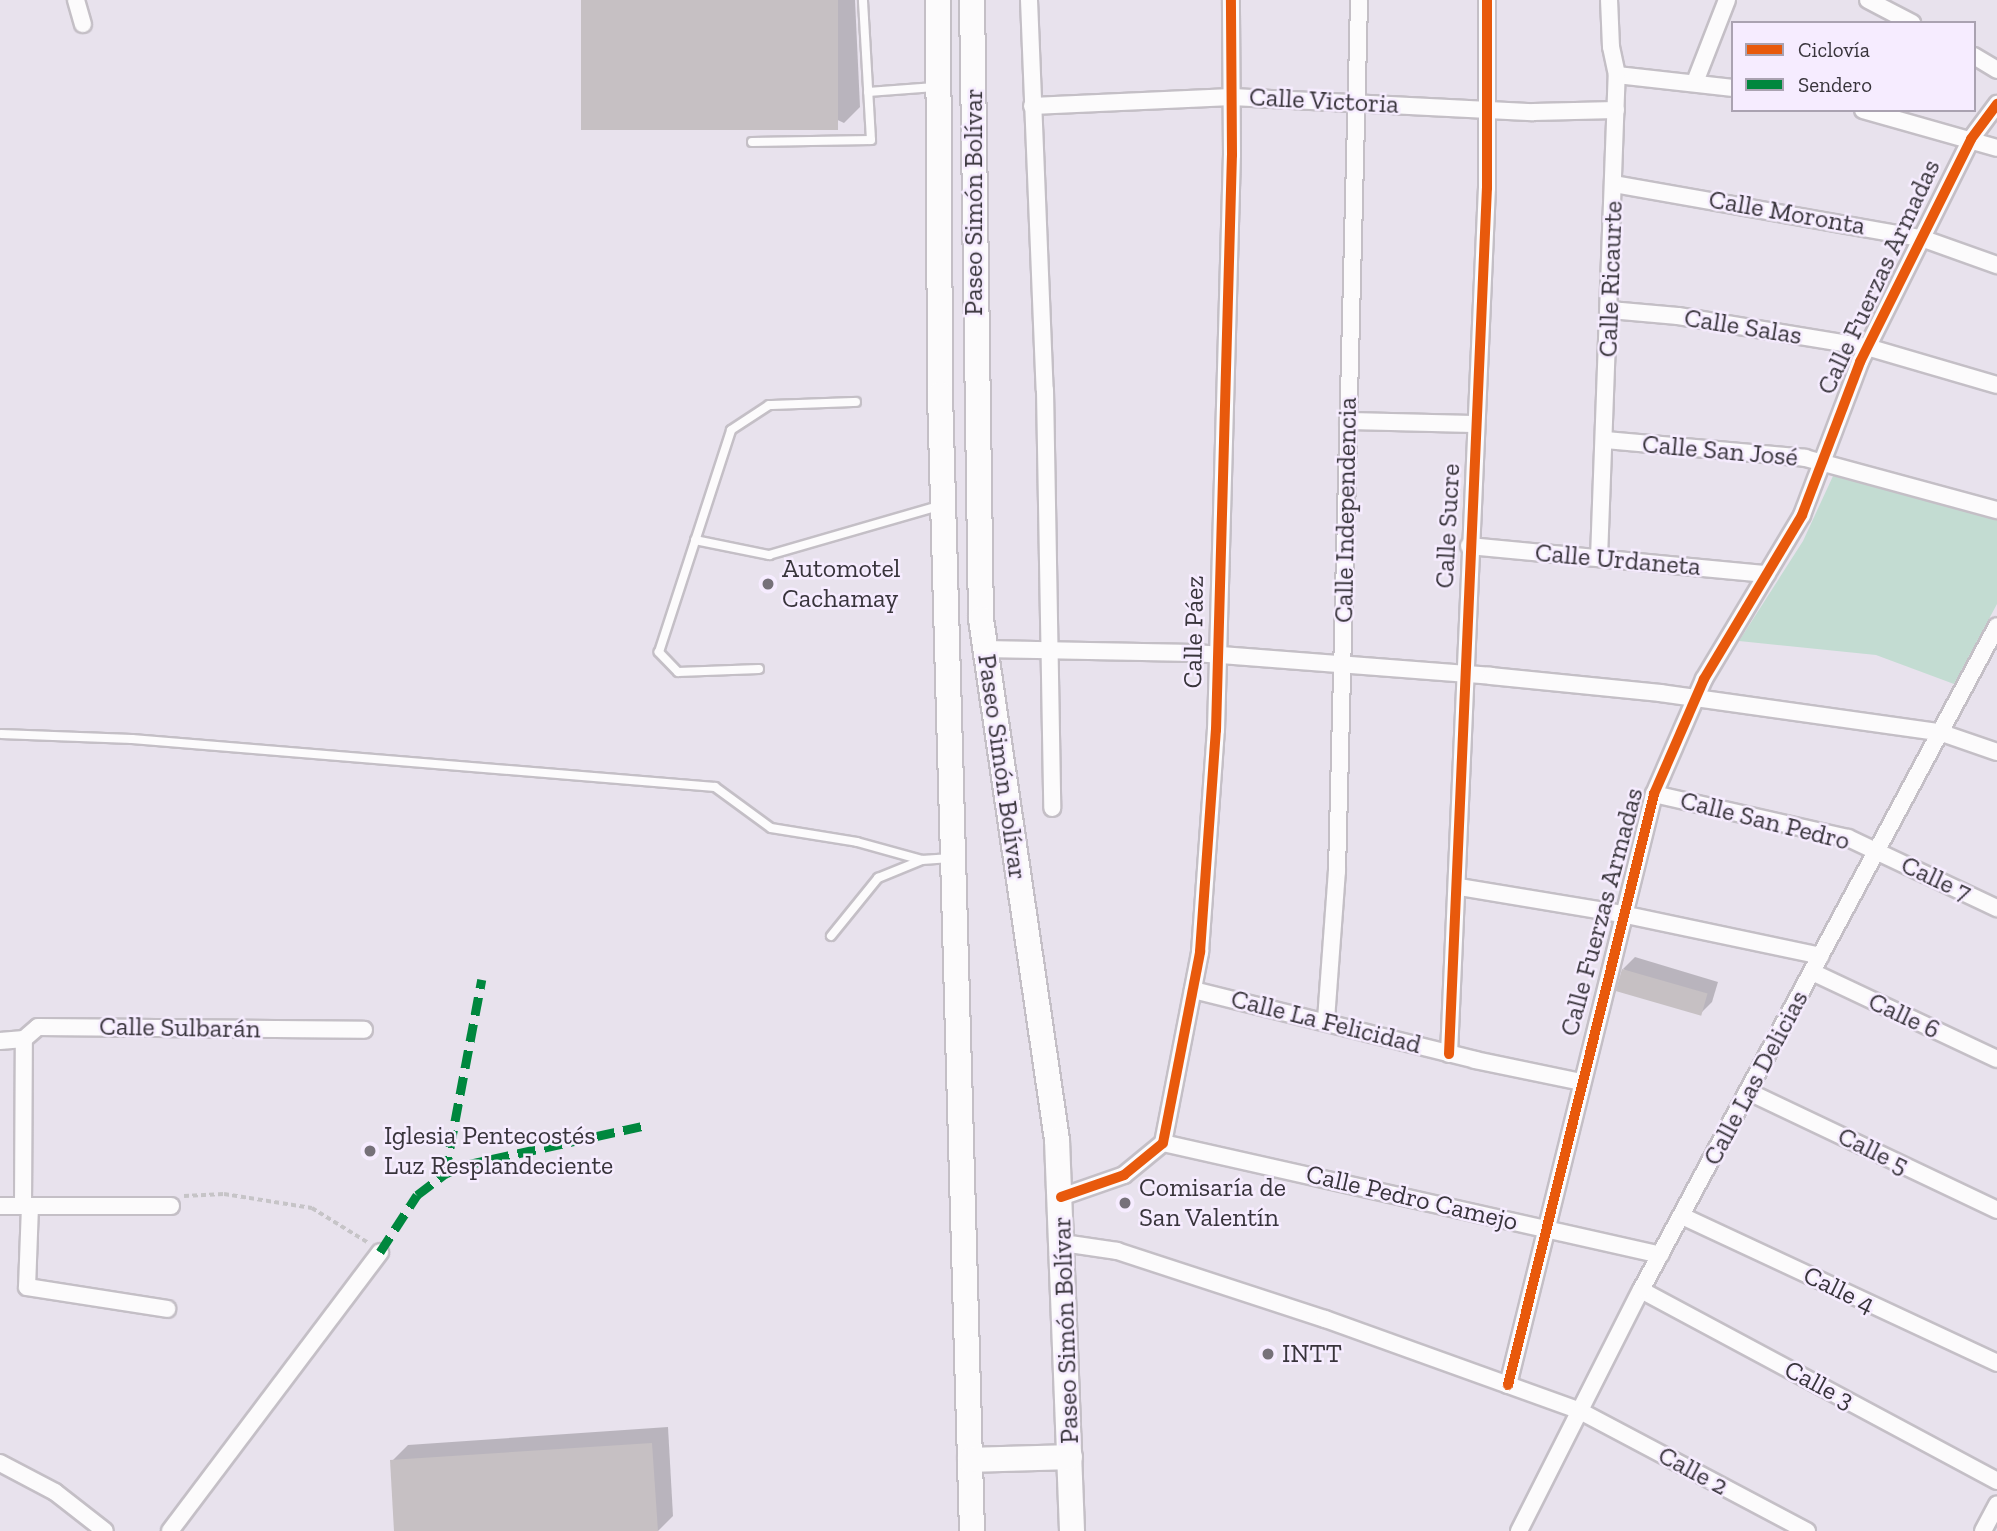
<!DOCTYPE html>
<meta charset="utf-8">
<style>
body{margin:0}
#map{position:relative;width:1997px;height:1531px;overflow:hidden;background:#e8e2ed;font-family:"Zilla Slab",serif}
div>[style]{position:absolute}
.green>*{inset:0;background:#c3dcd2}
.shadow>*{inset:0;background:#0003}
.building>*{inset:0;background:#c6c0c3;transform-origin:0 0}
.path>*{height:3.5px;margin-top:-1.75px;transform-origin:0;background:repeating-linear-gradient(90deg,#c6c4c7 0 5px,transparent 0 8.5px)}
.roads{filter:drop-shadow(2px 0 #c4bfc6) drop-shadow(-2px 0 #c4bfc6) drop-shadow(0 2px #c4bfc6) drop-shadow(0 -2px #c4bfc6)}
.lane>*{height:8px;margin:-4px;padding:0 4px;transform-origin:4px;border-radius:4px;background:#fcfbfc}
.street>*{height:16px;margin:-8px;padding:0 8px;transform-origin:8px;border-radius:8px;background:#fcfbfc}
.primary>*{height:24px;margin:-12px;padding:0 12px;transform-origin:12px;border-radius:12px;background:#fcfbfc}
.quiet>*{height:9px;margin-top:-4.5px;transform-origin:0;background:repeating-linear-gradient(90deg,#00873e 0 18px,transparent 0 27px)}
.cycleway>*{height:10px;margin:-5px;padding:0 5px;transform-origin:5px;border-radius:5px;background:#e8590c}
.dots>*{width:19px;height:19px;translate:-50% -50%;box-sizing:border-box;border:4px solid #f6ecff;border-radius:50%}
span{translate:-50% -50%;white-space:nowrap;text-align:center;line-height:1.15;-webkit-text-stroke:5px #f6ecff;paint-order:stroke}
.street-label{font-size:26px;color:#38343b}
.poi-label{font-size:26px;color:#38343b}
.left{translate:0 -50%;text-align:left}
.legend{position:absolute;left:1731px;top:21px;width:245px;height:91px;box-sizing:border-box;background:#f6ecff;border:2px solid #aaa2b1;margin:0;padding:9px 12px;list-style:none;font-size:21px;color:#38343b}
.legend li{display:flex;align-items:center;gap:14px;height:35px}
.legend b{width:35px;border:2px solid #aaa2b1}
</style>
<div id="map">
<div class="green">
<i style="clip-path:polygon(1833px 476px,1997px 519px,1997px 604px,1954px 684px,1876px 655px,1739px 641px,1803px 541px)"></i>
</div>
<div class="shadow">
<i style="clip-path:polygon(582px 0,855px 0,860px 107px,844px 123px)"></i>
<i style="clip-path:polygon(1635px 957px,1718px 982px,1712px 1002px,1700px 1014px,1623px 969px)"></i>
<i style="clip-path:polygon(668px 1427px,673px 1516px,658px 1531px,396px 1531px,392px 1461px,408px 1445px)"></i>
</div>
<div class="building">
<i style="left:581px;top:0;width:257px;height:130px"></i>
<i style="left:1622px;top:969px;width:89px;height:23px;rotate:16deg"></i>
<i style="clip-path:polygon(652px 1443px,658px 1531px,394px 1531px,390px 1460px)"></i>
</div>
<div class="path">
<i style="left:184px;top:1196px;width:40px;rotate:-2.9deg"></i>
<i style="left:224px;top:1194px;width:89px;rotate:9deg"></i>
<i style="left:312px;top:1208px;width:65px;rotate:31.7deg"></i>
</div>
<div class="roads">
<div class="lane">
<i style="left:868px;top:92px;width:67px;rotate:-4.3deg"></i>
<i style="left:752px;top:142px;width:119px;rotate:-1deg"></i>
<i style="left:871px;top:140px;width:140px;rotate:-93.3deg"></i>
<i style="left:695px;top:540px;width:76px;rotate:11.5deg"></i>
<i style="left:769px;top:555px;width:177px;rotate:-16.1deg"></i>
<i style="left:759px;top:669px;width:81px;rotate:177.9deg"></i>
<i style="left:678px;top:672px;width:28px;rotate:-134deg"></i>
<i style="left:659px;top:652px;width:233px;rotate:-72deg"></i>
<i style="left:731px;top:430px;width:45px;rotate:-33.3deg"></i>
<i style="left:769px;top:405px;width:87px;rotate:-2deg"></i>
<i style="left:1px;top:734px;width:131px;rotate:2.2deg"></i>
<i style="left:132px;top:739px;width:585px;rotate:4.71deg"></i>
<i style="left:715px;top:787px;width:69px;rotate:36.2deg"></i>
<i style="left:771px;top:828px;width:87px;rotate:9.2deg"></i>
<i style="left:857px;top:842px;width:67px;rotate:15.5deg"></i>
<i style="left:831px;top:936px;width:75px;rotate:-51deg"></i>
<i style="left:878px;top:878px;width:48px;rotate:-22.2deg"></i>
<i style="left:922px;top:860px;width:29px;rotate:-4deg"></i>
</div>
<div class="street">
<i style="left:76px;top:0;width:25px;rotate:74deg"></i>
<i style="left:1029px;top:0;width:390px;rotate:87.7deg"></i>
<i style="left:1045px;top:390px;width:418px;rotate:89deg"></i>
<i style="left:1868px;top:0;width:50px;rotate:27.6deg"></i>
<i style="left:1974px;top:56px;width:27px;rotate:31deg"></i>
<i style="left:1617px;top:75px;width:117px;rotate:6.4deg"></i>
<i style="left:1695px;top:82px;width:88px;rotate:-68.7deg"></i>
<i style="left:1032px;top:106px;width:200px;rotate:-2.6deg"></i>
<i style="left:1232px;top:97px;width:301px;rotate:2.9deg"></i>
<i style="left:1533px;top:112px;width:83px;rotate:-1.4deg"></i>
<i style="left:1863px;top:110px;width:139px;rotate:15.8deg"></i>
<i style="left:1614px;top:184px;width:312px;rotate:10deg"></i>
<i style="left:1921px;top:238px;width:81px;rotate:19.6deg"></i>
<i style="left:1610px;top:310px;width:68px;rotate:5deg"></i>
<i style="left:1678px;top:316px;width:192px;rotate:9.3deg"></i>
<i style="left:1867px;top:347px;width:135px;rotate:16.3deg"></i>
<i style="left:1348px;top:421px;width:127px;rotate:1.4deg"></i>
<i style="left:1605px;top:440px;width:201px;rotate:5.1deg"></i>
<i style="left:1805px;top:458px;width:199px;rotate:15.2deg"></i>
<i style="left:1469px;top:546px;width:299px;rotate:5.4deg"></i>
<i style="left:1599px;top:558px;width:483px;rotate:-87.9deg"></i>
<i style="left:1617px;top:75px;width:29px;rotate:-102deg"></i>
<i style="left:1611px;top:47px;width:47px;rotate:-92.4deg"></i>
<i style="left:984px;top:649px;width:211px;rotate:1.1deg"></i>
<i style="left:1195px;top:653px;width:297px;rotate:4.4deg"></i>
<i style="left:1491px;top:676px;width:170px;rotate:5.7deg"></i>
<i style="left:1660px;top:693px;width:282px;rotate:8deg"></i>
<i style="left:1939px;top:732px;width:61px;rotate:19deg"></i>
<i style="left:1654px;top:794px;width:199px;rotate:12.8deg"></i>
<i style="left:1848px;top:838px;width:165px;rotate:25.2deg"></i>
<i style="left:1459px;top:887px;width:165px;rotate:9.4deg"></i>
<i style="left:1622px;top:914px;width:203px;rotate:11.9deg"></i>
<i style="left:1812px;top:972px;width:204px;rotate:25.2deg"></i>
<i style="left:1193px;top:990px;width:291px;rotate:13.9deg"></i>
<i style="left:1475px;top:1060px;width:108px;rotate:11.7deg"></i>
<i style="left:1326px;top:1020px;width:149px;rotate:-85.8deg"></i>
<i style="left:1337px;top:871px;width:871px;rotate:-88.55deg"></i>
<i style="left:0;top:1041px;width:24px;rotate:-5deg"></i>
<i style="left:24px;top:1039px;width:18px;rotate:-41deg"></i>
<i style="left:38px;top:1027px;width:326px;rotate:0.5deg"></i>
<i style="left:1449px;top:1054px;width:867px;rotate:-87.49deg"></i>
<i style="left:1487px;top:188px;width:188px;rotate:-90deg"></i>
<i style="left:1749px;top:1092px;width:275px;rotate:25.4deg"></i>
<i style="left:1163px;top:1143px;width:510px;rotate:12.67deg"></i>
<i style="left:1061px;top:1197px;width:67px;rotate:-19.2deg"></i>
<i style="left:1124px;top:1175px;width:50px;rotate:-39.4deg"></i>
<i style="left:1163px;top:1143px;width:195px;rotate:-79deg"></i>
<i style="left:1200px;top:952px;width:223px;rotate:-85.9deg"></i>
<i style="left:1216px;top:730px;width:575px;rotate:-88.41deg"></i>
<i style="left:1232px;top:155px;width:155px;rotate:-90.4deg"></i>
<i style="left:0;top:1206px;width:171px"></i>
<i style="left:23px;top:1206px;width:167px;rotate:-89.7deg"></i>
<i style="left:30px;top:1206px;width:81px;rotate:92.1deg"></i>
<i style="left:27px;top:1287px;width:142px;rotate:8.9deg"></i>
<i style="left:1682px;top:1216px;width:348px;rotate:25deg"></i>
<i style="left:1063px;top:1243px;width:55px;rotate:8.4deg"></i>
<i style="left:1117px;top:1251px;width:219px;rotate:18.1deg"></i>
<i style="left:1325px;top:1319px;width:271px;rotate:19.8deg"></i>
<i style="left:1580px;top:1411px;width:257px;rotate:27.9deg"></i>
<i style="left:1641px;top:1290px;width:404px;rotate:28.2deg"></i>
<i style="left:1508px;top:1385px;width:609px;rotate:-76.12deg"></i>
<i style="left:1654px;top:794px;width:125px;rotate:-66.5deg"></i>
<i style="left:1704px;top:679px;width:191px;rotate:-59.1deg"></i>
<i style="left:1802px;top:515px;width:164px;rotate:-69.2deg"></i>
<i style="left:1860px;top:362px;width:249px;rotate:-63.5deg"></i>
<i style="left:1971px;top:139px;width:44px;rotate:-53.4deg"></i>
<i style="left:0;top:1463px;width:62px;rotate:27.8deg"></i>
<i style="left:55px;top:1492px;width:63px;rotate:38deg"></i>
<i style="left:170px;top:1531px;width:349px;rotate:-53deg"></i>
<i style="left:1519px;top:1531px;width:270px;rotate:-63.2deg"></i>
<i style="left:1641px;top:1290px;width:753px;rotate:-61.8deg"></i>
<i style="left:1983px;top:1531px;width:30px;rotate:-62deg"></i>
</div>
<div class="primary">
<i style="left:938px;top:0;width:394px;rotate:89.7deg"></i>
<i style="left:940px;top:394px;width:1137px;rotate:88.39deg"></i>
<i style="left:972px;top:0;width:619px;rotate:89.17deg"></i>
<i style="left:981px;top:619px;width:527px;rotate:81.7deg"></i>
<i style="left:1057px;top:1140px;width:391px;rotate:87.8deg"></i>
<i style="left:970px;top:1460px;width:100px;rotate:-1.7deg"></i>
</div>
</div>
<div class="quiet">
<i style="left:445px;top:1174px;width:198px;rotate:-79.3deg"></i>
<i style="left:380px;top:1252px;width:68px;rotate:-57deg"></i>
<i style="left:417px;top:1195px;width:35px;rotate:-37deg"></i>
<i style="left:445px;top:1174px;width:22px;rotate:-24deg"></i>
<i style="left:465px;top:1165px;width:181px;rotate:-12.4deg"></i>
</div>
<div class="cycleway">
<i style="left:1449px;top:1054px;width:867px;rotate:-87.49deg"></i>
<i style="left:1487px;top:188px;width:188px;rotate:-90deg"></i>
<i style="left:1061px;top:1197px;width:67px;rotate:-19.2deg"></i>
<i style="left:1124px;top:1175px;width:50px;rotate:-39.4deg"></i>
<i style="left:1163px;top:1143px;width:195px;rotate:-79deg"></i>
<i style="left:1200px;top:952px;width:223px;rotate:-85.9deg"></i>
<i style="left:1216px;top:730px;width:575px;rotate:-88.41deg"></i>
<i style="left:1232px;top:155px;width:155px;rotate:-90.4deg"></i>
<i style="left:1508px;top:1385px;width:609px;rotate:-76.12deg"></i>
<i style="left:1654px;top:794px;width:125px;rotate:-66.5deg"></i>
<i style="left:1704px;top:679px;width:191px;rotate:-59.1deg"></i>
<i style="left:1802px;top:515px;width:164px;rotate:-69.2deg"></i>
<i style="left:1860px;top:362px;width:249px;rotate:-63.5deg"></i>
<i style="left:1971px;top:139px;width:44px;rotate:-53.4deg"></i>
</div>
<div class="dots">
<i style="left:768px;top:584px;background:#767179"></i>
<i style="left:370px;top:1151px;background:#767179"></i>
<i style="left:1125px;top:1203px;background:#767179"></i>
<i style="left:1268px;top:1354px;background:#767179"></i>
</div>
<div class="street-label">
<span style="left:1324px;top:101px;rotate:3deg">Calle Victoria</span>
<span style="left:974px;top:202px;rotate:-90deg">Paseo Simón Bolívar</span>
<span style="left:1787px;top:213px;rotate:10deg">Calle Moronta</span>
<span style="left:1879px;top:277px;rotate:-65deg">Calle Fuerzas Armadas</span>
<span style="left:1611px;top:279px;rotate:-88deg">Calle Ricaurte</span>
<span style="left:1743px;top:327px;rotate:9deg">Calle Salas</span>
<span style="left:1720px;top:451px;rotate:5deg">Calle San José</span>
<span style="left:1346px;top:510px;rotate:-89deg">Calle Independencia</span>
<span style="left:1448px;top:526px;rotate:-87deg">Calle Sucre</span>
<span style="left:1618px;top:560px;rotate:5deg">Calle Urdaneta</span>
<span style="left:1194px;top:632px;rotate:-89deg">Calle Páez</span>
<span style="left:1002px;top:767px;rotate:82deg">Paseo Simón Bolívar</span>
<span style="left:1765px;top:821px;rotate:14deg">Calle San Pedro</span>
<span style="left:1936px;top:879px;rotate:25deg">Calle 7</span>
<span style="left:1602px;top:912px;rotate:-75deg">Calle Fuerzas Armadas</span>
<span style="left:1904px;top:1016px;rotate:25deg">Calle 6</span>
<span style="left:1326px;top:1022px;rotate:14deg">Calle La Felicidad</span>
<span style="left:180px;top:1028px;rotate:1deg">Calle Sulbarán</span>
<span style="left:1756px;top:1078px;rotate:-62deg">Calle Las Delicias</span>
<span style="left:1873px;top:1151px;rotate:26deg">Calle 5</span>
<span style="left:1412px;top:1198px;rotate:13deg">Calle Pedro Camejo</span>
<span style="left:1839px;top:1290px;rotate:26deg">Calle 4</span>
<span style="left:1066px;top:1330px;rotate:-92deg">Paseo Simón Bolívar</span>
<span style="left:1819px;top:1385px;rotate:28deg">Calle 3</span>
<span style="left:1693px;top:1471px;rotate:28deg">Calle 2</span>
</div>
<div class="poi-label">
<span class="left" style="left:782px;top:584px">Automotel<br>Cachamay</span>
<span class="left" style="left:384px;top:1151px">Iglesia Pentecostés<br>Luz Resplandeciente</span>
<span class="left" style="left:1139px;top:1203px">Comisaría de<br>San Valentín</span>
<span class="left" style="left:1282px;top:1354px">INTT</span>
</div>
<ul class="legend">
<li><b style="height:9px;background:#e8590c"></b>Ciclovía</li>
<li><b style="height:9px;background:#00873e"></b>Sendero</li>
</ul>
</div>
